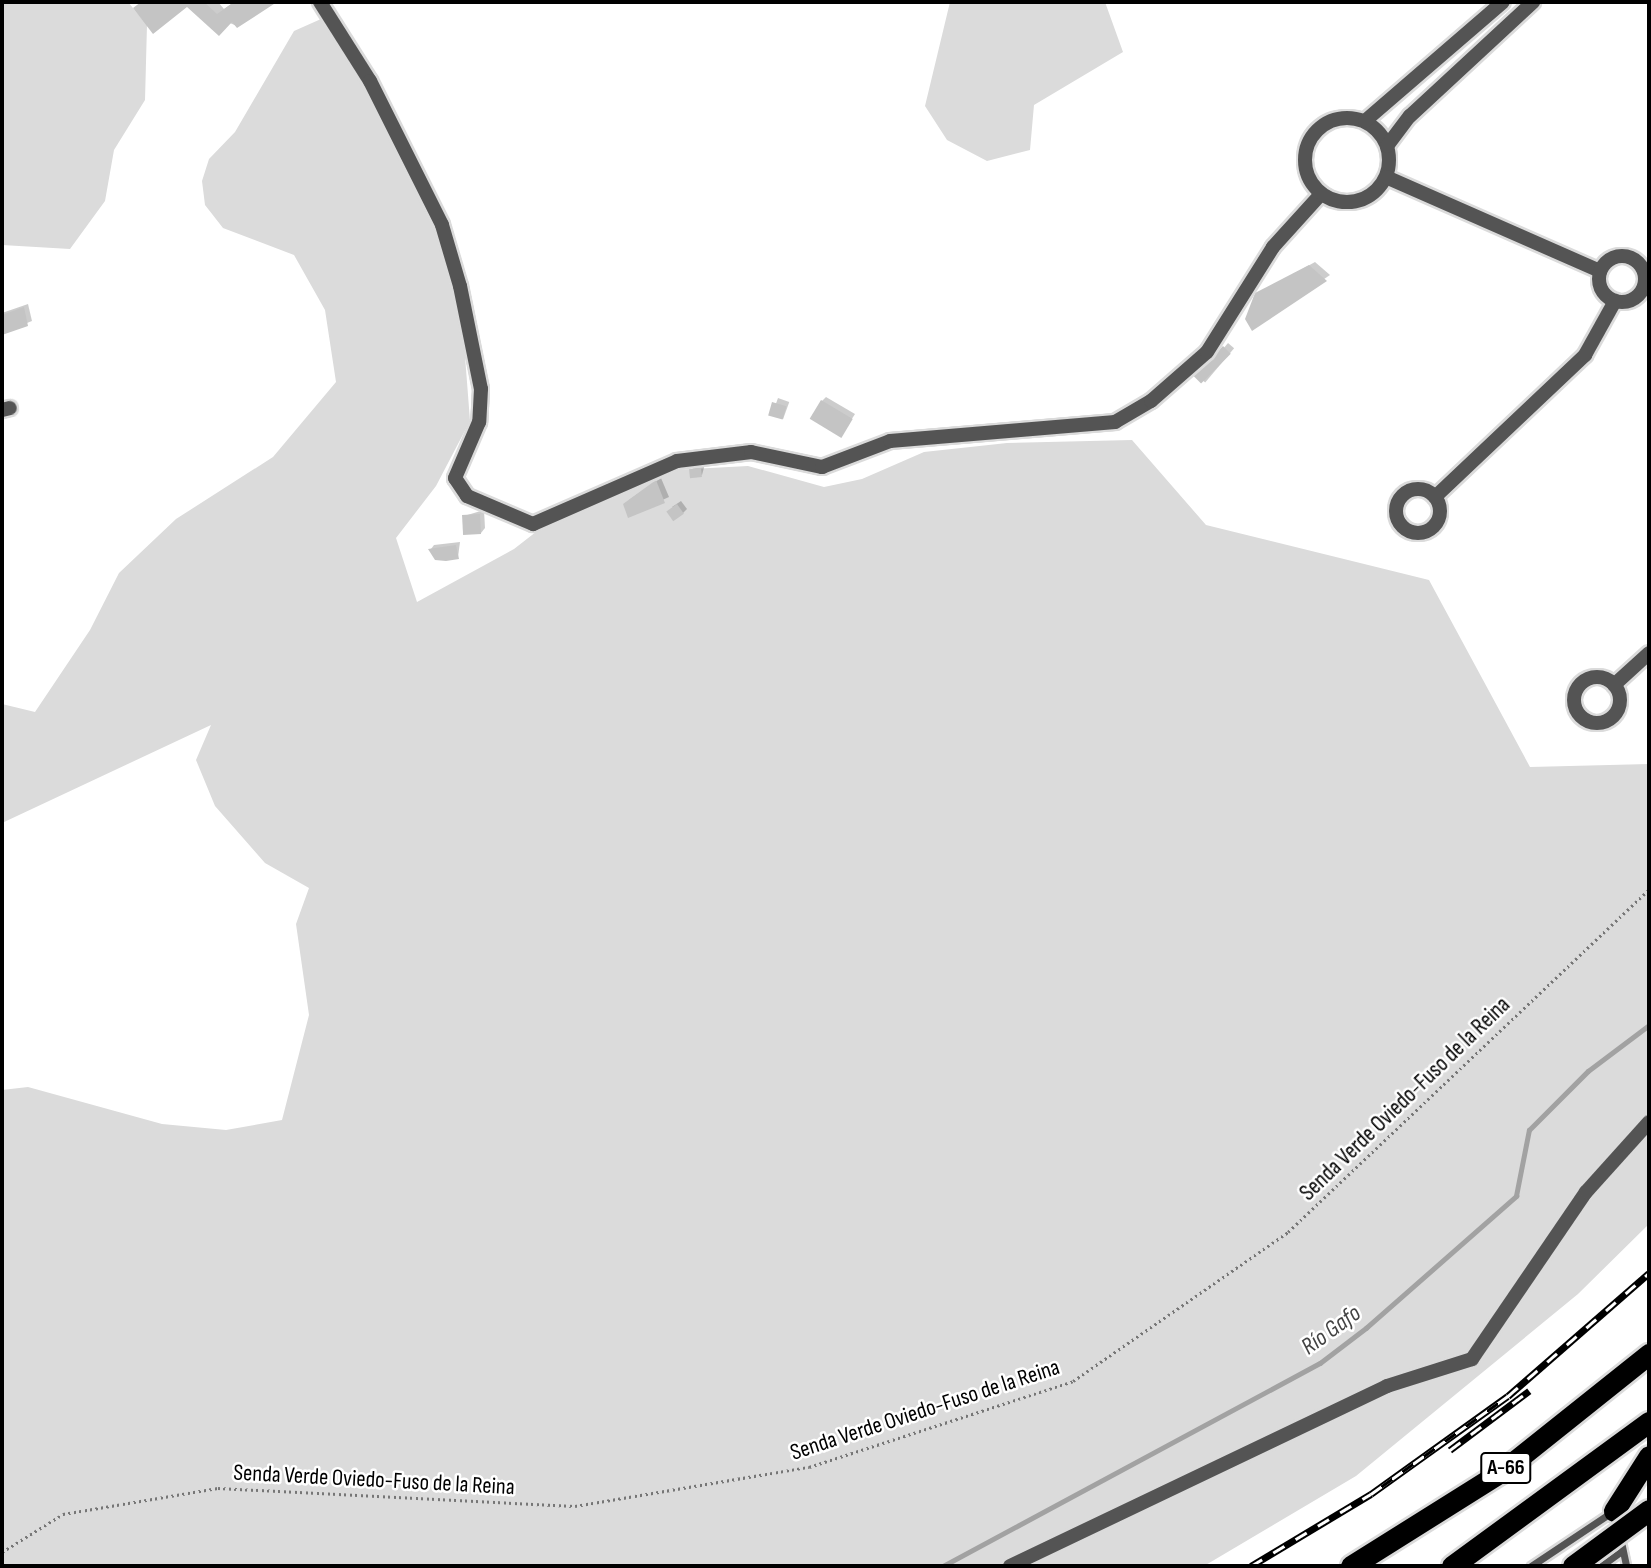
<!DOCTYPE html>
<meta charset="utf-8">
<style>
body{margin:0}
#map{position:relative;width:1651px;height:1568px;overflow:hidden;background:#fff;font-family:"Sofia Sans Condensed",sans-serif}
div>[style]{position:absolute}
.green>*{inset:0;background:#dbdbdb}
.shadow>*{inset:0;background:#0003;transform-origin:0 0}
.stream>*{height:4.5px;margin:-2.25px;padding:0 2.25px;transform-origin:2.25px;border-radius:2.25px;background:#a2a2a2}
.building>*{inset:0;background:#c4c4c4;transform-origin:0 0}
.path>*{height:2.5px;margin-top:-1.25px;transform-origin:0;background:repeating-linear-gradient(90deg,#767676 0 2px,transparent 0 5.5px)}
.roads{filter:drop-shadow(2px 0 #dbdbdb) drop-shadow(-2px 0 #dbdbdb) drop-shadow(0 2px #dbdbdb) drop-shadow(0 -2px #dbdbdb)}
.lane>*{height:7px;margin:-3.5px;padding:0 3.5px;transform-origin:3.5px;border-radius:3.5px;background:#545454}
.street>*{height:14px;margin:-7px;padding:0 7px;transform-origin:7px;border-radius:7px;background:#545454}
.street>.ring{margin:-7px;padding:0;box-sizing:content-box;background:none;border:14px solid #545454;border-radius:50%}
.highway>*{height:21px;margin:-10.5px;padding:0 10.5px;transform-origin:10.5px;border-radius:10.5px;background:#000}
.rail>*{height:7px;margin-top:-3.5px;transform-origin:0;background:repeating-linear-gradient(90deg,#fff 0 13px,#000 0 26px);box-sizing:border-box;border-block:2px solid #000}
.bridges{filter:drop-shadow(2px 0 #dbdbdb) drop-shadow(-2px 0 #dbdbdb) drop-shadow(0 2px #dbdbdb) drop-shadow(0 -2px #dbdbdb)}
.highway-bridge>*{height:21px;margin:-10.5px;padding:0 10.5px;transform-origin:10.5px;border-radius:10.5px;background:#000}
span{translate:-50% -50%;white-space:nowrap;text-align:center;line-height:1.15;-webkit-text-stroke:5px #fff;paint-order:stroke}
.shield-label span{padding:2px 5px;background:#fff;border:2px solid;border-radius:5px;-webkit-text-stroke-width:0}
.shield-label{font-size:21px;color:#000;font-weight:700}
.street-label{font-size:23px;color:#000}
.water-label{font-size:24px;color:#434343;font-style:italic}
.frame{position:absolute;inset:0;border:4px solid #000;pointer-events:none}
</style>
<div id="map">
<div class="green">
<i style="clip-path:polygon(2px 2px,128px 2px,147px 25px,145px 100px,114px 150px,105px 201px,70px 249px,2px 245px)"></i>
<i style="clip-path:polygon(950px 2px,1105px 2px,1123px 52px,1034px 105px,1030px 150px,987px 161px,947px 140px,925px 106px)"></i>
<i style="clip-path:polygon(321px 19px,373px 100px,437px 230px,463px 330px,470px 421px,436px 486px,396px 538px,417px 602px,514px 549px,550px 521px,653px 471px,748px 466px,824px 487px,862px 479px,924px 452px,1007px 443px,1132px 440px,1206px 525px,1429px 580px,1530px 767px,1649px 764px,1649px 1224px,1578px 1294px,1356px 1476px,1204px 1566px,2px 1566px,2px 1090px,28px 1087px,162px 1124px,226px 1130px,282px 1120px,309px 1015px,296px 924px,309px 888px,265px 863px,215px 806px,196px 760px,211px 725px,2px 823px,2px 704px,35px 712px,90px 630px,119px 573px,176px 519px,273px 457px,336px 382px,325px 310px,294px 255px,223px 228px,205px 205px,202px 181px,209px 159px,235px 132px,294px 31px)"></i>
</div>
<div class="shadow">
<i style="clip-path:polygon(142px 2px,218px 2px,224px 9px,234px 2px,274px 2px,237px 26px,187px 5px,135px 8px)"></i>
<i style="clip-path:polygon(1315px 262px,1330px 275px,1253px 328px,1257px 294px)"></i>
<i style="clip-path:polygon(28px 304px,32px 321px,2px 333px,2px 313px)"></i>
<i style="left:1228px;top:343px;width:8px;height:45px;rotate:40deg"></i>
<i style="clip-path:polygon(826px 397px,855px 414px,841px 436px,822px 401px)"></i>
<i style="left:778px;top:398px;width:12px;height:18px;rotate:20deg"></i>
<i style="clip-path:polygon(705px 464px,702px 475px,691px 470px,695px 466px)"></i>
<i style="clip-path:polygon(661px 478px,669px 497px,629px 515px,629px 500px)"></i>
<i style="clip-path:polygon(681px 501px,687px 509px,683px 513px,672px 507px)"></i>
<i style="clip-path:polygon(484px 510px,485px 528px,481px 533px,464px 516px)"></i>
<i style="clip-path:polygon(460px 542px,458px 557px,431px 549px,434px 545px)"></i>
</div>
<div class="stream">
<i style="left:943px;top:1566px;width:428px;rotate:-28.3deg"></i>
<i style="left:1320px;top:1363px;width:58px;rotate:-37.3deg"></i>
<i style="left:1366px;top:1328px;width:200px;rotate:-41.3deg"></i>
<i style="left:1516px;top:1196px;width:67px;rotate:-78.9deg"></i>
<i style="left:1529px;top:1130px;width:83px;rotate:-45deg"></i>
<i style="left:1588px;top:1071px;width:76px;rotate:-37deg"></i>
</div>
<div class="building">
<i style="clip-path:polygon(141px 2px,204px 2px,217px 14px,234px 2px,277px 2px,237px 28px,232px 22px,219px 36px,187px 7px,153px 34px,133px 8px)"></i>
<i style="clip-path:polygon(1309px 265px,1327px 281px,1252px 331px,1245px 319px,1255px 293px)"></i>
<i style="clip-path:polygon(24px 307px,28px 326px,2px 335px,2px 315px)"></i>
<i style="left:1223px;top:346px;width:11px;height:42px;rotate:45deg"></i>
<i style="left:821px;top:400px;width:37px;height:22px;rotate:31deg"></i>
<i style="left:772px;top:402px;width:15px;height:14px;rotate:16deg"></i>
<i style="left:701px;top:468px;width:9px;height:12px;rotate:84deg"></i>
<i style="clip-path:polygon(656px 480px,665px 503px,628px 518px,623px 504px)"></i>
<i style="left:677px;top:504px;width:12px;height:13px;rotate:55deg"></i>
<i style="left:480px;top:514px;width:20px;height:18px;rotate:87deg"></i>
<i style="clip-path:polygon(456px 545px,459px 559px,446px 561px,435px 560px,428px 549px)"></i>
</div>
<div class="path">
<i style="left:2px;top:1552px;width:72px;rotate:-31.9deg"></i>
<i style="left:63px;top:1514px;width:157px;rotate:-9.5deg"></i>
<i style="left:218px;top:1488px;width:357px;rotate:2.9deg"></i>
<i style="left:575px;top:1506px;width:237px;rotate:-9.5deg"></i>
<i style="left:809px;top:1467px;width:278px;rotate:-18deg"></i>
<i style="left:1073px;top:1381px;width:262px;rotate:-34.7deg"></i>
<i style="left:1288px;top:1232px;width:498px;rotate:-43.5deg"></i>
</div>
<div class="roads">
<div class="lane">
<i style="left:1620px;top:1537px;width:30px;rotate:78deg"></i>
<i style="left:1531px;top:1566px;width:97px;rotate:-33.7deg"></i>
<i style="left:1601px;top:1566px;width:26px;rotate:-36deg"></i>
</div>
<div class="street">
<i style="left:320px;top:2px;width:93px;rotate:57.7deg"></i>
<i style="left:370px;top:81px;width:161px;rotate:63.4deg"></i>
<i style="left:442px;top:225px;width:64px;rotate:73.6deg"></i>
<i style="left:460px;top:286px;width:105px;rotate:78.5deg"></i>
<i style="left:481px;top:389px;width:33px;rotate:93deg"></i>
<i style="left:479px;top:422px;width:61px;rotate:113.2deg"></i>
<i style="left:455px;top:478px;width:22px;rotate:56deg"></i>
<i style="left:467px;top:496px;width:72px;rotate:23deg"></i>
<i style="left:533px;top:524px;width:157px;rotate:-23.6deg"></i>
<i style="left:677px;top:461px;width:75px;rotate:-6.9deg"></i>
<i style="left:751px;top:452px;width:73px;rotate:11.9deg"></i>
<i style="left:822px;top:467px;width:73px;rotate:-20.9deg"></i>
<i style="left:890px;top:441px;width:226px;rotate:-4.8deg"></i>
<i style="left:1115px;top:422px;width:42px;rotate:-30.3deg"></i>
<i style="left:1151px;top:401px;width:74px;rotate:-41.2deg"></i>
<i style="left:1207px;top:352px;width:124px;rotate:-57.8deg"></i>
<i style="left:1273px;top:247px;width:72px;rotate:-47.8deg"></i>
<i class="ring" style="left:1305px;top:118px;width:70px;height:70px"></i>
<i style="left:1365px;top:121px;width:182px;rotate:-40.8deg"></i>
<i style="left:1387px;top:146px;width:38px;rotate:-53deg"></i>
<i style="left:1410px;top:116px;width:168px;rotate:-42.8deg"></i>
<i style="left:1386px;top:177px;width:234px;rotate:23.7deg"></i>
<i class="ring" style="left:1599px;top:256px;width:32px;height:32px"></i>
<i style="left:2px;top:410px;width:8px;rotate:-14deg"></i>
<i class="ring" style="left:1396px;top:489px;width:30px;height:30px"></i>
<i style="left:1435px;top:497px;width:207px;rotate:-43.4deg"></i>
<i style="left:1585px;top:355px;width:62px;rotate:-60.9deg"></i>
<i class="ring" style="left:1574px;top:677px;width:32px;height:32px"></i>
<i style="left:1614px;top:685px;width:47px;rotate:-42.4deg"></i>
<i style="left:1010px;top:1566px;width:418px;rotate:-25.5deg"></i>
<i style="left:1387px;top:1386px;width:89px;rotate:-17.6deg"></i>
<i style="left:1472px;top:1359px;width:202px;rotate:-55.7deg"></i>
<i style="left:1586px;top:1192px;width:94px;rotate:-48deg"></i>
</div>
<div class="highway">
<i style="left:1614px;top:1511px;width:65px;rotate:-57.5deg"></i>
<i style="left:1351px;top:1566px;width:177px;rotate:-32.1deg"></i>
<i style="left:1501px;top:1472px;width:189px;rotate:-38.6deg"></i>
<i style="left:1452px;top:1566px;width:244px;rotate:-36.2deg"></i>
</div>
</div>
<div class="rail">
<i style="left:1450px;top:1450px;width:99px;rotate:-36.8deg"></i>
<i style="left:1251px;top:1566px;width:140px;rotate:-31deg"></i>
<i style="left:1371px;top:1494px;width:168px;rotate:-35.6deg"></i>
<i style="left:1508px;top:1396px;width:187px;rotate:-41.1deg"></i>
</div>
<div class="bridges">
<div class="highway-bridge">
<i style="left:1573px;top:1566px;width:94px;rotate:-36.4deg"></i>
</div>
</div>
<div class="shield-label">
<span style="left:1506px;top:1468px">A-66</span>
</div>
<div class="street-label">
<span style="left:1405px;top:1099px;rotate:-44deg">Senda Verde Oviedo-Fuso de la Reina</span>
<span style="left:925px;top:1410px;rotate:-18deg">Senda Verde Oviedo-Fuso de la Reina</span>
<span style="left:374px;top:1480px;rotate:3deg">Senda Verde Oviedo-Fuso de la Reina</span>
</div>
<div class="water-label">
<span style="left:1331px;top:1330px;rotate:-36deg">Río Gafo</span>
</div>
<div class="frame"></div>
</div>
